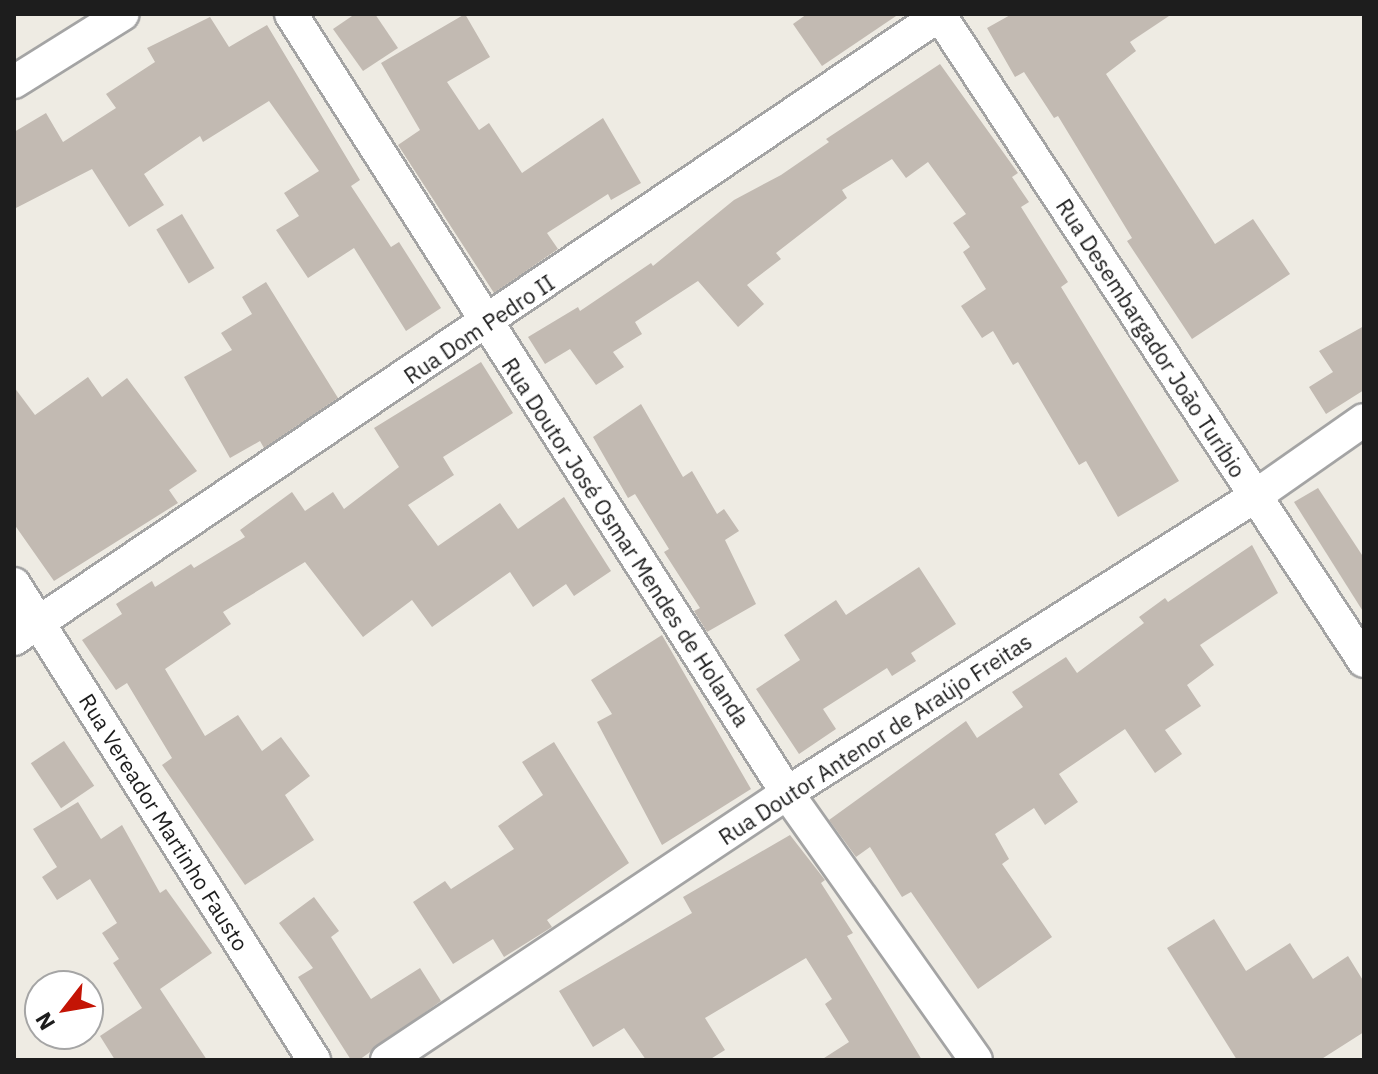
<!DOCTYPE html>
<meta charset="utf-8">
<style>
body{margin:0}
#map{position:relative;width:1378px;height:1074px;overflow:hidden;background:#eeebe3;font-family:"IBM Plex Sans",sans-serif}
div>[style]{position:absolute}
.building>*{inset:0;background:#c2bab2;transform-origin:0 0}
.roads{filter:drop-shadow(2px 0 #a4a4a4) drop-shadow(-2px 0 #a4a4a4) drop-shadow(0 2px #a4a4a4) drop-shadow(0 -2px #a4a4a4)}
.minor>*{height:32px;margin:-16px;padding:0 16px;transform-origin:16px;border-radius:16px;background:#fff}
span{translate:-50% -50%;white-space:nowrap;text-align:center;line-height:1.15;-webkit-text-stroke:6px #fff;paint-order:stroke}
.street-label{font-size:22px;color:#1d1d1d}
.frame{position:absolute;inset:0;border:16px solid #1d1d1d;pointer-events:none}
.north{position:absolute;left:24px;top:970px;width:80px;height:80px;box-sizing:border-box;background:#fff;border:2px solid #a5a5a5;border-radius:50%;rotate:239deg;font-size:22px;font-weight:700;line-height:32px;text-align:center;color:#1d1d1d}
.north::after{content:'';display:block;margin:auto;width:28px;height:36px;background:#c41405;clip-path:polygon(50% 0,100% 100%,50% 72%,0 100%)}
</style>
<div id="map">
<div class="building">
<i style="clip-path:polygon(355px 14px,375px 14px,398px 48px,363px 71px,333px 29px)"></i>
<i style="clip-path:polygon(465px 14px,490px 57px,447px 82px,479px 130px,489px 123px,522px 173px,603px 118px,641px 183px,611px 200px,608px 194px,547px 233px,558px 249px,494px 293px,398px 145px,420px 130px,381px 63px)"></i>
<i style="clip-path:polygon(807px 14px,899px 14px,822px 66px,793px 24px)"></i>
<i style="clip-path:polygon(1012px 14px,1172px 14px,1130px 42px,1136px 51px,1106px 74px,1215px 244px,1253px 219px,1290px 274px,1192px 339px,1127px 241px,1132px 238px,1058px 116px,1054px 118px,1024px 72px,1015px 77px,987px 28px)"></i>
<i style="clip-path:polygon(210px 17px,229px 47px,267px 25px,360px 180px,351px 186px,391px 247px,399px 242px,441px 308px,406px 331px,354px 248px,308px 278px,276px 230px,299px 216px,284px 193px,319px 171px,269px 101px,203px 142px,200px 136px,144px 174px,164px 205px,129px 227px,92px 169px,14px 209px,14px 132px,46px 113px,63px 142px,116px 108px,106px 94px,155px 62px,147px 48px)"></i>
<i style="clip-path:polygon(940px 64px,1018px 173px,1012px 177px,1029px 202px,1021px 207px,1068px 282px,1061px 287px,1179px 481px,1118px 517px,1086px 461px,1079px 465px,1018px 362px,1013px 365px,993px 331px,982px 338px,961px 306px,986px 289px,963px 252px,970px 247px,953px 223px,966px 214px,928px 162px,906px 178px,892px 159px,842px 190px,847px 198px,776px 253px,781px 259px,747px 285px,764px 304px,738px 327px,698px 281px,635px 322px,642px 334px,613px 352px,624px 367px,596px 385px,570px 349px,545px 364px,528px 337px,578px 307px,580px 311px,651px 263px,653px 266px,734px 200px,781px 175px,829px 142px,826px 139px)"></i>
<i style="left:182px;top:214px;width:63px;height:30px;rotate:59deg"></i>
<i style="clip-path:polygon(266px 282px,338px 398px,264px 448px,260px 441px,230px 458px,184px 377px,232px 350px,221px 333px,252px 314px,242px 297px)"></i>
<i style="clip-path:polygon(1364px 326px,1364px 390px,1326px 414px,1309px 387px,1333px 372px,1319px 351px)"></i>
<i style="clip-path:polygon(481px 362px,513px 413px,443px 457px,454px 475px,408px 505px,438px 546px,500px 503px,518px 529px,564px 497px,611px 571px,574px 596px,566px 584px,533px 607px,510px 572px,432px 627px,412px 600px,363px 637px,305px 562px,223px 612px,231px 624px,165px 669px,205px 736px,238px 715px,262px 751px,281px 737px,310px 776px,285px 795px,314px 840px,245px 885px,162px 765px,172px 758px,127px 683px,116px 690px,82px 640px,122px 614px,116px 604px,152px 581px,155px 587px,191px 564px,194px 568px,245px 537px,240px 530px,292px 492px,305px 511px,333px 492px,344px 509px,399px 467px,374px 428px)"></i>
<i style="clip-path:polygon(88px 377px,102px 397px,127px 378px,197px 471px,169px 490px,178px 503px,54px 581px,14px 524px,14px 387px,35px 415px)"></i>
<i style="clip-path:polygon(641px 404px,683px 477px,692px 471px,717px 514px,724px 509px,739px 531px,725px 540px,756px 604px,707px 632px,694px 611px,700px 608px,664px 552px,669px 549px,635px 494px,628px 498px,593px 437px)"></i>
<i style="clip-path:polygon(1318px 488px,1364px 558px,1364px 613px,1294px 502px)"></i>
<i style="clip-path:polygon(1252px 545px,1278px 593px,1200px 645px,1214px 665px,1187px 685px,1201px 706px,1165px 730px,1182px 754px,1155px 773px,1125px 729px,1059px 774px,1078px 802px,1045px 825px,1034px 808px,995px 834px,1009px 859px,1002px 864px,1052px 937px,978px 989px,911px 892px,902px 897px,870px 847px,856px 857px,829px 820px,966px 721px,977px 738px,1023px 707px,1012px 692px,1066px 657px,1077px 673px,1144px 623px,1139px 617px,1165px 598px,1168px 602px)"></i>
<i style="clip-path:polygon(919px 567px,956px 624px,911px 653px,916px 661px,892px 676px,887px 668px,823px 709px,836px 729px,799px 754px,756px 689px,800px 660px,784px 635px,836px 600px,846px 615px)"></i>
<i style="clip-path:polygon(662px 635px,751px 789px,662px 845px,597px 722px,612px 714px,591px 680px)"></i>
<i style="left:64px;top:741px;width:54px;height:40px;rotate:56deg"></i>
<i style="clip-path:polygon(554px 742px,629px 863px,547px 920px,552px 927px,504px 957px,493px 939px,453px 964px,413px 902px,445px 881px,451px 889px,514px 849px,498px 826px,543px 795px,522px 762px)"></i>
<i style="clip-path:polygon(78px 802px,101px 839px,122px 825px,160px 893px,166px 889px,212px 953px,160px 989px,207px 1060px,115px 1060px,100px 1036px,142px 1008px,113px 963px,119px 959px,102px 933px,117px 923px,90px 879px,57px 900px,42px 877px,57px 867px,33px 829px)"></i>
<i style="clip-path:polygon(790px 835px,825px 880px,821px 883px,853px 933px,847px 936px,922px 1060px,821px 1060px,849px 1042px,825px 1004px,832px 999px,806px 958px,705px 1018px,725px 1050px,709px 1060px,646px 1060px,624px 1028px,593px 1047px,559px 991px,692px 913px,683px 897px)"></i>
<i style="clip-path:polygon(314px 897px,339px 931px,331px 937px,371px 999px,420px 968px,441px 1001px,359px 1060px,351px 1060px,298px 977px,313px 968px,279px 923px)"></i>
<i style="clip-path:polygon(1214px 919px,1246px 971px,1290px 943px,1313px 979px,1348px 956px,1364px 982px,1364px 1032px,1320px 1060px,1237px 1060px,1167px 948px)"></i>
</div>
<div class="roads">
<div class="minor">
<i style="left:291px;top:14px;width:924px;rotate:57.51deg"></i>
<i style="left:787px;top:793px;width:327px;rotate:54.7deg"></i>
<i style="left:939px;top:14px;width:774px;rotate:56.7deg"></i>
<i style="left:14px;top:82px;width:128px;rotate:-32deg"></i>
<i style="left:14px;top:584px;width:563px;rotate:57.78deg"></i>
<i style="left:14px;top:639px;width:1118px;rotate:-33.99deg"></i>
<i style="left:387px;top:1060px;width:481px;rotate:-33.7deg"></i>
<i style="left:787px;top:793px;width:553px;rotate:-32.37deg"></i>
<i style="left:1254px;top:497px;width:134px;rotate:-35deg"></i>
</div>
</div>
<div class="street-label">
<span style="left:479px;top:329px;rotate:-34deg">Rua Dom Pedro II</span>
<span style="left:1151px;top:338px;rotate:57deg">Rua Desembargador João Turíbio</span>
<span style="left:626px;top:542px;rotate:57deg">Rua Doutor José Osmar Mendes de Holanda</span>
<span style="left:875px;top:739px;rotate:-33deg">Rua Doutor Antenor de Araújo Freitas</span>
<span style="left:164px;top:822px;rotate:58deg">Rua Vereador Martinho Fausto</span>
</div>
<div class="frame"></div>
<div class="north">N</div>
</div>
